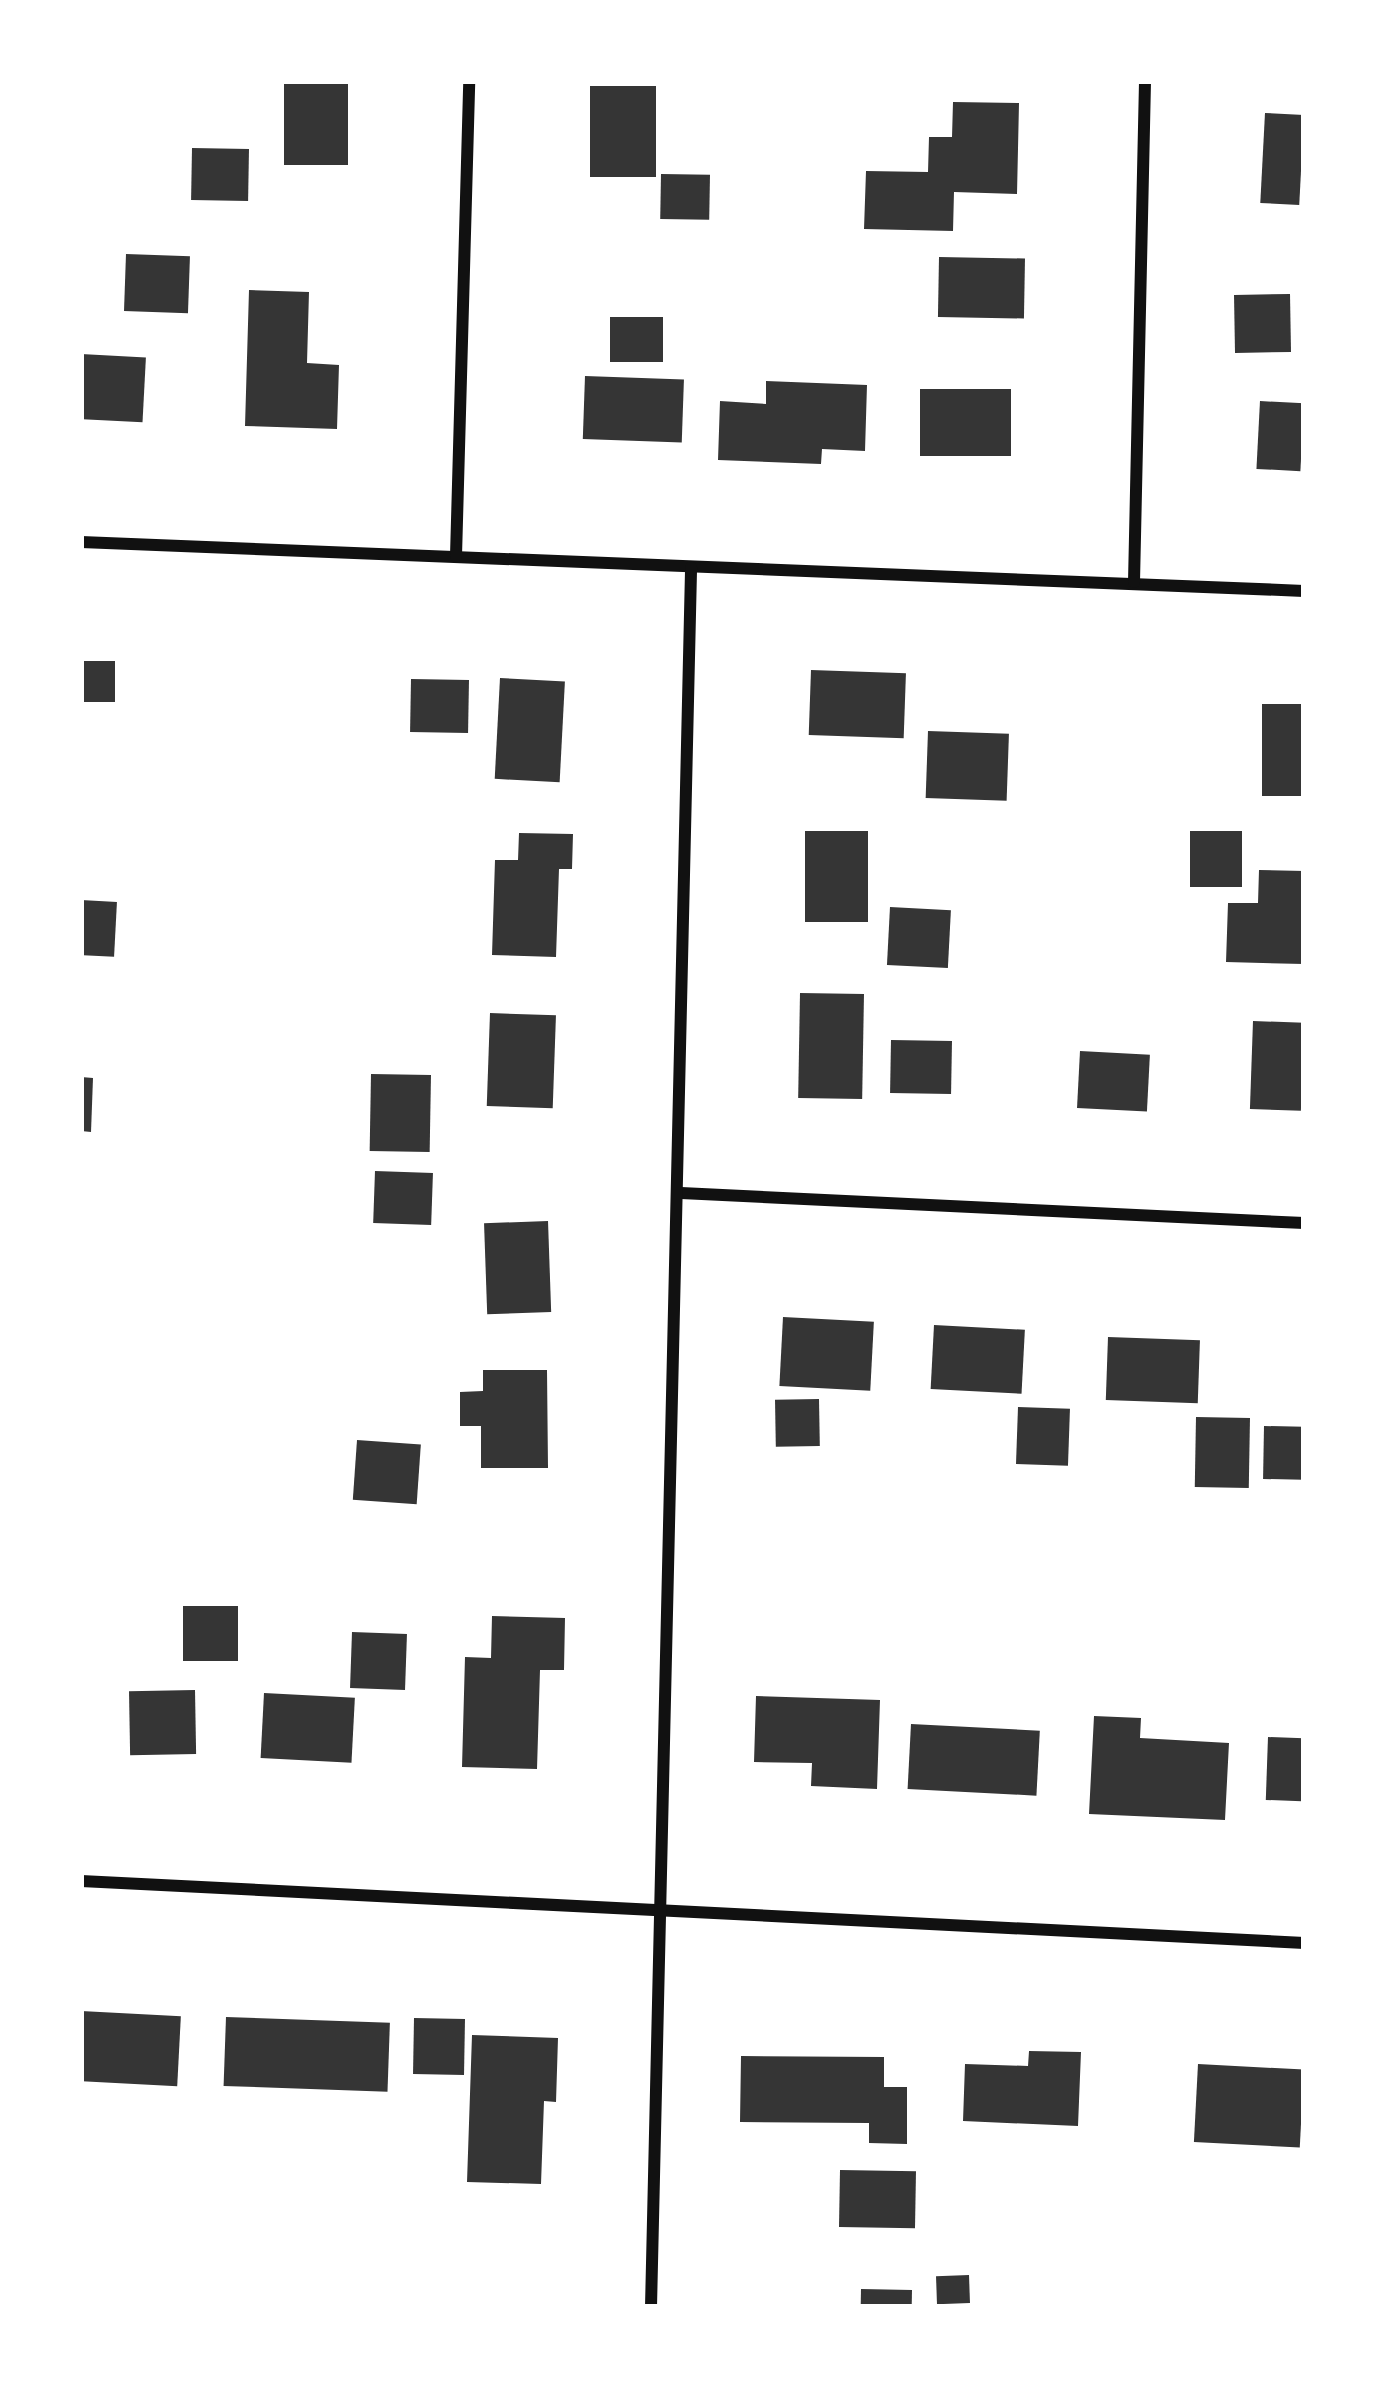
<!DOCTYPE html>
<style>
body{margin:0}
#map{position:relative;width:1385px;height:2388px;overflow:hidden;background:#fff;font-family:Helvetica,sans-serif}
div>[style]{position:absolute}
.building>*{inset:0;background:#353535;transform-origin:0 0}
.minor>*{height:12px;margin:-6px;padding:0 6px;transform-origin:6px;border-radius:6px;background:#111}
span{translate:-50% -50%;white-space:nowrap;text-align:center;line-height:1.15;-webkit-text-stroke:12px #fff;paint-order:stroke}
.frame{position:absolute;inset:0;border:84px solid #fff;pointer-events:none}
</style>
<div id="map">
<div class="building">
<i style="left:284px;top:81px;width:64px;height:84px"></i>
<i style="left:590px;top:86px;width:66px;height:91px"></i>
<i style="clip-path:polygon(953px 102px,1019px 103px,1017px 194px,954px 192px,953px 231px,864px 229px,866px 171px,928px 172px,929px 137px,952px 137px)"></i>
<i style="left:1265px;top:113px;width:39px;height:90px;rotate:3deg"></i>
<i style="left:192px;top:148px;width:57px;height:52px;rotate:1deg"></i>
<i style="left:661px;top:174px;width:49px;height:45px;rotate:1deg"></i>
<i style="left:126px;top:254px;width:64px;height:57px;rotate:2deg"></i>
<i style="left:939px;top:257px;width:86px;height:60px;rotate:1deg"></i>
<i style="clip-path:polygon(249px 290px,309px 292px,307px 363px,339px 365px,337px 429px,245px 426px)"></i>
<i style="left:1290px;top:294px;width:58px;height:56px;rotate:89deg"></i>
<i style="left:610px;top:317px;width:53px;height:45px"></i>
<i style="left:81px;top:354px;width:65px;height:65px;rotate:3deg"></i>
<i style="left:585px;top:376px;width:99px;height:63px;rotate:2deg"></i>
<i style="clip-path:polygon(766px 381px,867px 385px,865px 451px,822px 449px,821px 464px,718px 460px,720px 401px,766px 404px)"></i>
<i style="left:1011px;top:389px;width:67px;height:91px;rotate:90deg"></i>
<i style="left:1260px;top:401px;width:44px;height:68px;rotate:3deg"></i>
<i style="left:81px;top:661px;width:34px;height:41px"></i>
<i style="left:811px;top:670px;width:95px;height:65px;rotate:2deg"></i>
<i style="left:500px;top:678px;width:65px;height:101px;rotate:3deg"></i>
<i style="left:411px;top:679px;width:58px;height:53px;rotate:1deg"></i>
<i style="left:1262px;top:704px;width:42px;height:92px"></i>
<i style="left:928px;top:731px;width:81px;height:67px;rotate:2deg"></i>
<i style="left:805px;top:831px;width:63px;height:91px"></i>
<i style="left:1190px;top:831px;width:52px;height:56px"></i>
<i style="clip-path:polygon(519px 833px,573px 834px,572px 869px,559px 869px,556px 957px,492px 955px,495px 860px,518px 860px)"></i>
<i style="clip-path:polygon(1259px 870px,1304px 871px,1304px 964px,1226px 962px,1228px 903px,1258px 903px)"></i>
<i style="left:81px;top:900px;width:36px;height:55px;rotate:3deg"></i>
<i style="left:890px;top:907px;width:61px;height:58px;rotate:3deg"></i>
<i style="left:800px;top:993px;width:64px;height:105px;rotate:1deg"></i>
<i style="left:490px;top:1013px;width:66px;height:93px;rotate:2deg"></i>
<i style="left:1253px;top:1021px;width:51px;height:88px;rotate:2deg"></i>
<i style="left:891px;top:1040px;width:61px;height:53px;rotate:1deg"></i>
<i style="left:1080px;top:1051px;width:70px;height:57px;rotate:3deg"></i>
<i style="left:371px;top:1074px;width:60px;height:77px;rotate:1deg"></i>
<i style="clip-path:polygon(81px 1077px,93px 1078px,91px 1132px,81px 1131px)"></i>
<i style="left:375px;top:1171px;width:58px;height:52px;rotate:2deg"></i>
<i style="left:548px;top:1221px;width:91px;height:64px;rotate:88deg"></i>
<i style="left:783px;top:1317px;width:91px;height:69px;rotate:3deg"></i>
<i style="left:934px;top:1325px;width:91px;height:64px;rotate:3deg"></i>
<i style="left:1108px;top:1337px;width:92px;height:63px;rotate:2deg"></i>
<i style="clip-path:polygon(483px 1370px,547px 1370px,548px 1468px,481px 1468px,481px 1426px,460px 1426px,460px 1392px,483px 1391px)"></i>
<i style="left:819px;top:1399px;width:47px;height:44px;rotate:89deg"></i>
<i style="left:1018px;top:1407px;width:52px;height:57px;rotate:2deg"></i>
<i style="left:1196px;top:1417px;width:54px;height:70px;rotate:1deg"></i>
<i style="left:1264px;top:1426px;width:40px;height:53px;rotate:1deg"></i>
<i style="left:357px;top:1440px;width:64px;height:60px;rotate:4deg"></i>
<i style="left:183px;top:1606px;width:55px;height:55px"></i>
<i style="clip-path:polygon(492px 1616px,565px 1618px,564px 1670px,540px 1670px,537px 1769px,462px 1767px,465px 1657px,491px 1658px)"></i>
<i style="left:352px;top:1632px;width:55px;height:56px;rotate:2deg"></i>
<i style="left:195px;top:1690px;width:64px;height:66px;rotate:89deg"></i>
<i style="left:264px;top:1693px;width:91px;height:65px;rotate:3deg"></i>
<i style="clip-path:polygon(756px 1696px,880px 1700px,877px 1789px,811px 1786px,812px 1763px,754px 1762px)"></i>
<i style="clip-path:polygon(1094px 1716px,1141px 1718px,1140px 1738px,1229px 1743px,1225px 1820px,1089px 1814px)"></i>
<i style="left:911px;top:1724px;width:129px;height:65px;rotate:3deg"></i>
<i style="left:1268px;top:1737px;width:36px;height:63px;rotate:2deg"></i>
<i style="left:81px;top:2011px;width:100px;height:70px;rotate:3deg"></i>
<i style="left:226px;top:2017px;width:164px;height:69px;rotate:2deg"></i>
<i style="left:414px;top:2018px;width:51px;height:56px;rotate:1deg"></i>
<i style="clip-path:polygon(472px 2035px,558px 2038px,556px 2102px,544px 2101px,541px 2184px,467px 2182px)"></i>
<i style="clip-path:polygon(1029px 2051px,1081px 2052px,1078px 2126px,963px 2121px,965px 2064px,1028px 2066px)"></i>
<i style="clip-path:polygon(741px 2056px,884px 2057px,884px 2087px,907px 2087px,907px 2144px,869px 2143px,869px 2123px,740px 2122px)"></i>
<i style="left:1198px;top:2064px;width:106px;height:78px;rotate:3deg"></i>
<i style="left:840px;top:2170px;width:76px;height:57px;rotate:1deg"></i>
<i style="left:969px;top:2275px;width:28px;height:33px;rotate:88deg"></i>
<i style="left:861px;top:2289px;width:51px;height:18px;rotate:1deg"></i>
</div>
<div class="minor">
<i style="left:81px;top:542px;width:1224px;rotate:2.29deg"></i>
<i style="left:456px;top:556px;width:475px;rotate:-88.4deg"></i>
<i style="left:1134px;top:582px;width:501px;rotate:-88.74deg"></i>
<i style="left:681px;top:1193px;width:624px;rotate:2.76deg"></i>
<i style="left:81px;top:1881px;width:1225px;rotate:2.9deg"></i>
<i style="left:651px;top:2307px;width:1740px;rotate:-88.68deg"></i>
</div>
<div class="frame"></div>
</div>
